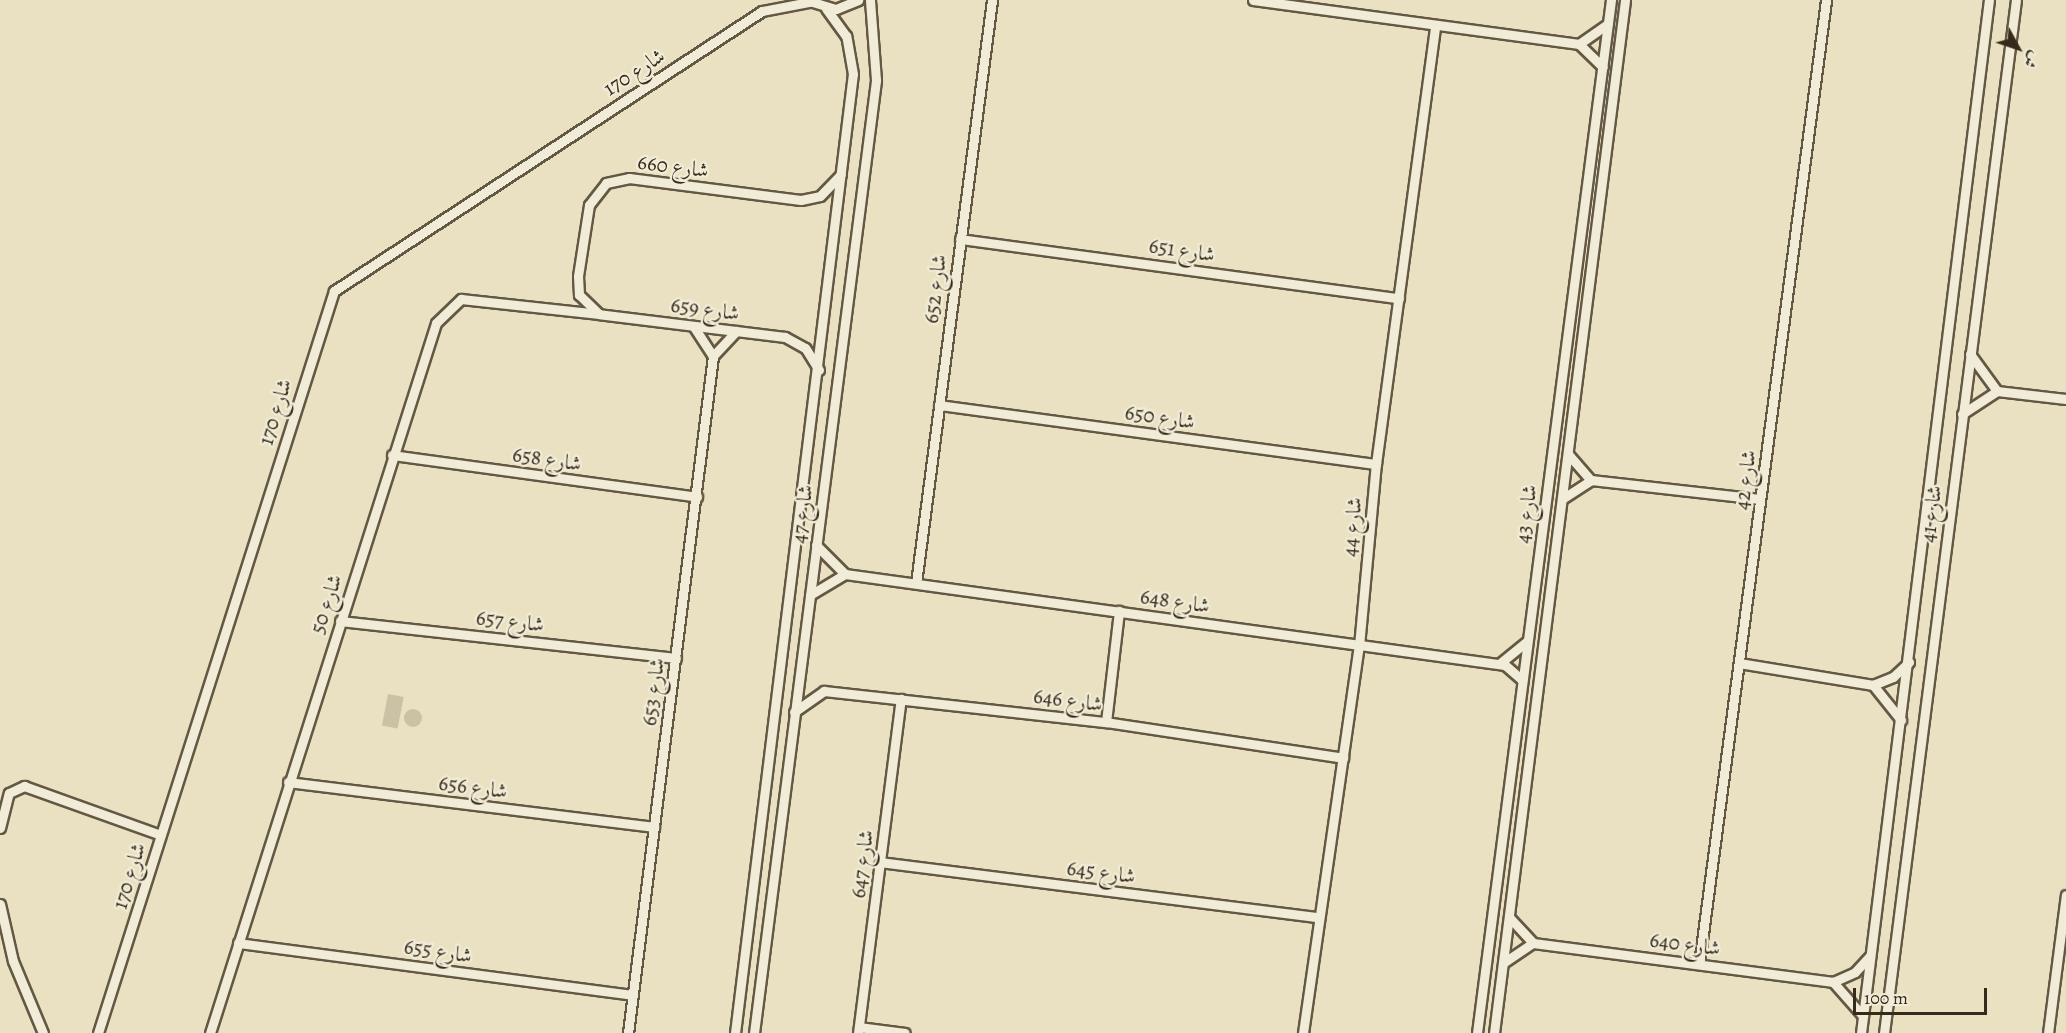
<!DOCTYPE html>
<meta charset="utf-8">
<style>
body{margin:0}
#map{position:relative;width:2066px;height:1033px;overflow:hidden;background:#e9e1c1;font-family:Alegreya,Amiri,serif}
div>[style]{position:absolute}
.green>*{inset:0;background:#cbc2a5;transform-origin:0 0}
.round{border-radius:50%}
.roads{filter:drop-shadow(2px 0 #635844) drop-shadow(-2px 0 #635844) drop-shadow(0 2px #635844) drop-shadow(0 -2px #635844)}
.minor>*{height:9px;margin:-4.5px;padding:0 4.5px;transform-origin:4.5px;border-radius:4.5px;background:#f1ecd7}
span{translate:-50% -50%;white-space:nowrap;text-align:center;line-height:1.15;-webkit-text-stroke:4.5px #f1ecd7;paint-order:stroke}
.street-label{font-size:21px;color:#362a1a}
.north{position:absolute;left:1988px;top:18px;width:60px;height:60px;-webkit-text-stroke:4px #f1ecd7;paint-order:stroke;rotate:130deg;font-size:16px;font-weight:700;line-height:24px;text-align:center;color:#362a1a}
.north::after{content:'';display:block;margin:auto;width:21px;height:27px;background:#362a1a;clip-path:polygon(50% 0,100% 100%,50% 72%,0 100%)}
.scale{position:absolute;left:1853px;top:988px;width:134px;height:27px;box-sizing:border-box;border:3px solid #362a1a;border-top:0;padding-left:8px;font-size:18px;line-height:21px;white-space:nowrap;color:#362a1a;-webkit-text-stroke:4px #f1ecd7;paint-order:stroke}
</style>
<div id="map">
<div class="green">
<i style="left:388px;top:694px;width:16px;height:32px;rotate:11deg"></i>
<i class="round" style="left:404px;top:709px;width:18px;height:18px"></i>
</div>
<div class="roads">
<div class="minor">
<i style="left:806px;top:0;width:31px;rotate:17deg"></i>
<i style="left:836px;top:9px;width:24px;rotate:-22deg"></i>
<i style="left:1253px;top:0;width:329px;rotate:7.7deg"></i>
<i style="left:1579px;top:44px;width:33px;rotate:44deg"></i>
<i style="left:1579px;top:44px;width:35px;rotate:-35deg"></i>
<i style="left:960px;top:239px;width:443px;rotate:7.7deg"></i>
<i style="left:694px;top:327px;width:35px;rotate:57deg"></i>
<i style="left:1970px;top:354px;width:46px;rotate:53.9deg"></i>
<i style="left:819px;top:370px;width:26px;rotate:-122deg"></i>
<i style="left:805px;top:348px;width:23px;rotate:-151deg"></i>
<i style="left:785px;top:337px;width:187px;rotate:-173deg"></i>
<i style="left:599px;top:314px;width:28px;rotate:-136deg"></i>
<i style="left:579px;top:295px;width:19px;rotate:-93deg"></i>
<i style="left:578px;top:276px;width:72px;rotate:-81.2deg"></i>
<i style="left:589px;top:205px;width:28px;rotate:-52deg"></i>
<i style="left:606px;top:183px;width:24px;rotate:-12deg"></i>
<i style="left:629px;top:178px;width:173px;rotate:7.3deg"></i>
<i style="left:801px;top:200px;width:19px;rotate:-12deg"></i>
<i style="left:820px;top:196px;width:30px;rotate:-46deg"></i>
<i style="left:939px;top:405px;width:441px;rotate:7.7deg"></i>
<i style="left:1962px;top:414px;width:42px;rotate:-33.3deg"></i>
<i style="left:1997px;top:391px;width:69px;rotate:6.6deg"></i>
<i style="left:1568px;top:454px;width:35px;rotate:49deg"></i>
<i style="left:1591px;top:480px;width:170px;rotate:6.4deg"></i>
<i style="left:392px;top:455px;width:308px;rotate:7.8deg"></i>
<i style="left:1562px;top:499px;width:35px;rotate:-33deg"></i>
<i style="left:816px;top:545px;width:41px;rotate:45deg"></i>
<i style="left:845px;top:574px;width:666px;rotate:7.85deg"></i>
<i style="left:1505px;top:665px;width:23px;rotate:41deg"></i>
<i style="left:916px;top:583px;width:588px;rotate:-82.57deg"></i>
<i style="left:810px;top:595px;width:41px;rotate:-31deg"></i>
<i style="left:340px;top:621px;width:338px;rotate:6.3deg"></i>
<i style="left:1739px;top:663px;width:136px;rotate:9.3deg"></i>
<i style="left:1873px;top:685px;width:22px;rotate:-22deg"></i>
<i style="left:1893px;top:677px;width:22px;rotate:-43deg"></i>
<i style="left:1499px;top:664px;width:36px;rotate:-39deg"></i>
<i style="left:1873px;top:685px;width:45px;rotate:51.3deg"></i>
<i style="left:794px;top:712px;width:37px;rotate:-35deg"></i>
<i style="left:824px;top:691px;width:284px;rotate:6.3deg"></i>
<i style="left:1106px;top:722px;width:240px;rotate:8.6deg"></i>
<i style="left:1106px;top:722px;width:112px;rotate:-83.3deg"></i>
<i style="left:288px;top:782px;width:369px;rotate:7deg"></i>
<i style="left:0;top:828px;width:36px;rotate:-76deg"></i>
<i style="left:9px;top:793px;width:17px;rotate:-25deg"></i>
<i style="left:24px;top:786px;width:145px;rotate:19.7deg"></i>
<i style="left:880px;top:862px;width:441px;rotate:7.2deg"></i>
<i style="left:0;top:904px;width:58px;rotate:77.2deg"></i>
<i style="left:13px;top:961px;width:78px;rotate:67.4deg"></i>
<i style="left:1509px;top:917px;width:35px;rotate:47deg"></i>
<i style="left:1533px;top:943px;width:303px;rotate:7.4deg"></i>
<i style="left:1833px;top:982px;width:24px;rotate:-24deg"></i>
<i style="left:1855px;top:972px;width:22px;rotate:-47deg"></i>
<i style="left:238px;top:943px;width:397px;rotate:7.5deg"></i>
<i style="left:1503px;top:963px;width:36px;rotate:-34deg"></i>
<i style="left:1699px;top:964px;width:972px;rotate:-82.49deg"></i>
<i style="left:1833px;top:982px;width:45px;rotate:48.6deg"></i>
<i style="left:859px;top:1027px;width:46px;rotate:7.4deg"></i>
<i style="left:98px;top:1033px;width:779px;rotate:-72.36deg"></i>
<i style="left:334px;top:291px;width:511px;rotate:-33.19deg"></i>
<i style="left:762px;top:11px;width:48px;rotate:-10.8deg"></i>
<i style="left:210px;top:1033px;width:745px;rotate:-72.34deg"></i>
<i style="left:436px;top:323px;width:35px;rotate:-44deg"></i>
<i style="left:461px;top:299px;width:139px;rotate:6.2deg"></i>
<i style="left:628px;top:1033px;width:682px;rotate:-82.84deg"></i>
<i style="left:713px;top:356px;width:34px;rotate:-47deg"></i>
<i style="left:735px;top:1033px;width:966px;rotate:-82.99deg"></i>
<i style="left:853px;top:74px;width:39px;rotate:-100deg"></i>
<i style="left:846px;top:36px;width:34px;rotate:-126deg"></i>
<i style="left:754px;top:1033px;width:961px;rotate:-82.7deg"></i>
<i style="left:876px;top:80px;width:80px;rotate:-94.3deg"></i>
<i style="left:858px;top:1033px;width:337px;rotate:-82.7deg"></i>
<i style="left:1303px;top:1033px;width:391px;rotate:-81.8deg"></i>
<i style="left:1359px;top:646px;width:183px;rotate:-84.7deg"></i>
<i style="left:1376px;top:464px;width:443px;rotate:-82.3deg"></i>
<i style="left:1477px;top:1033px;width:1042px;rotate:-82.61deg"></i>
<i style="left:1494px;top:1033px;width:1041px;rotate:-82.77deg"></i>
<i style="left:1861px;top:1033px;width:1041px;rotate:-82.94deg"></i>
<i style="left:1884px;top:1033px;width:1041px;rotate:-82.72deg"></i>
<i style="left:2048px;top:1033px;width:139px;rotate:-82.6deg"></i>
</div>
</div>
<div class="street-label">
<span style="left:634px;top:72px;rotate:-33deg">شارع 170</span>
<span style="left:673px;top:166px;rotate:7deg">شارع 660</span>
<span style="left:1182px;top:250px;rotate:8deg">شارع 651</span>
<span style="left:935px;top:289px;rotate:-83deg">شارع 652</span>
<span style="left:705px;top:309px;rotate:7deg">شارع 659</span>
<span style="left:275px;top:412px;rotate:-73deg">شارع 170</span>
<span style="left:1160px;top:417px;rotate:8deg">شارع 650</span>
<span style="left:547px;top:459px;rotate:8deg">شارع 658</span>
<span style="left:1745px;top:480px;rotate:-83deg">شارع 42</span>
<span style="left:802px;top:514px;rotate:-83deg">شارع 47</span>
<span style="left:1526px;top:514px;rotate:-83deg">شارع 43</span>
<span style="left:1931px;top:514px;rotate:-83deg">شارع 41</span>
<span style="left:1352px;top:527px;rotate:-85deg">شارع 44</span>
<span style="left:1175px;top:601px;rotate:8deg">شارع 648</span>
<span style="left:326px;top:604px;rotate:-72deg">شارع 50</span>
<span style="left:510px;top:621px;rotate:6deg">شارع 657</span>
<span style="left:653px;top:692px;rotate:-83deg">شارع 653</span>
<span style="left:1068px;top:700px;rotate:7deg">شارع 646</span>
<span style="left:473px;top:787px;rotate:7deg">شارع 656</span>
<span style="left:862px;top:864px;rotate:-83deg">شارع 647</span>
<span style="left:1101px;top:872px;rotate:7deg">شارع 645</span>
<span style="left:129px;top:876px;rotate:-73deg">شارع 170</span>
<span style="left:1685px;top:944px;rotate:7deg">شارع 640</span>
<span style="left:438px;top:951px;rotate:8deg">شارع 655</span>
</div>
<div class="north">ش</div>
<div class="scale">100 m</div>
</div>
